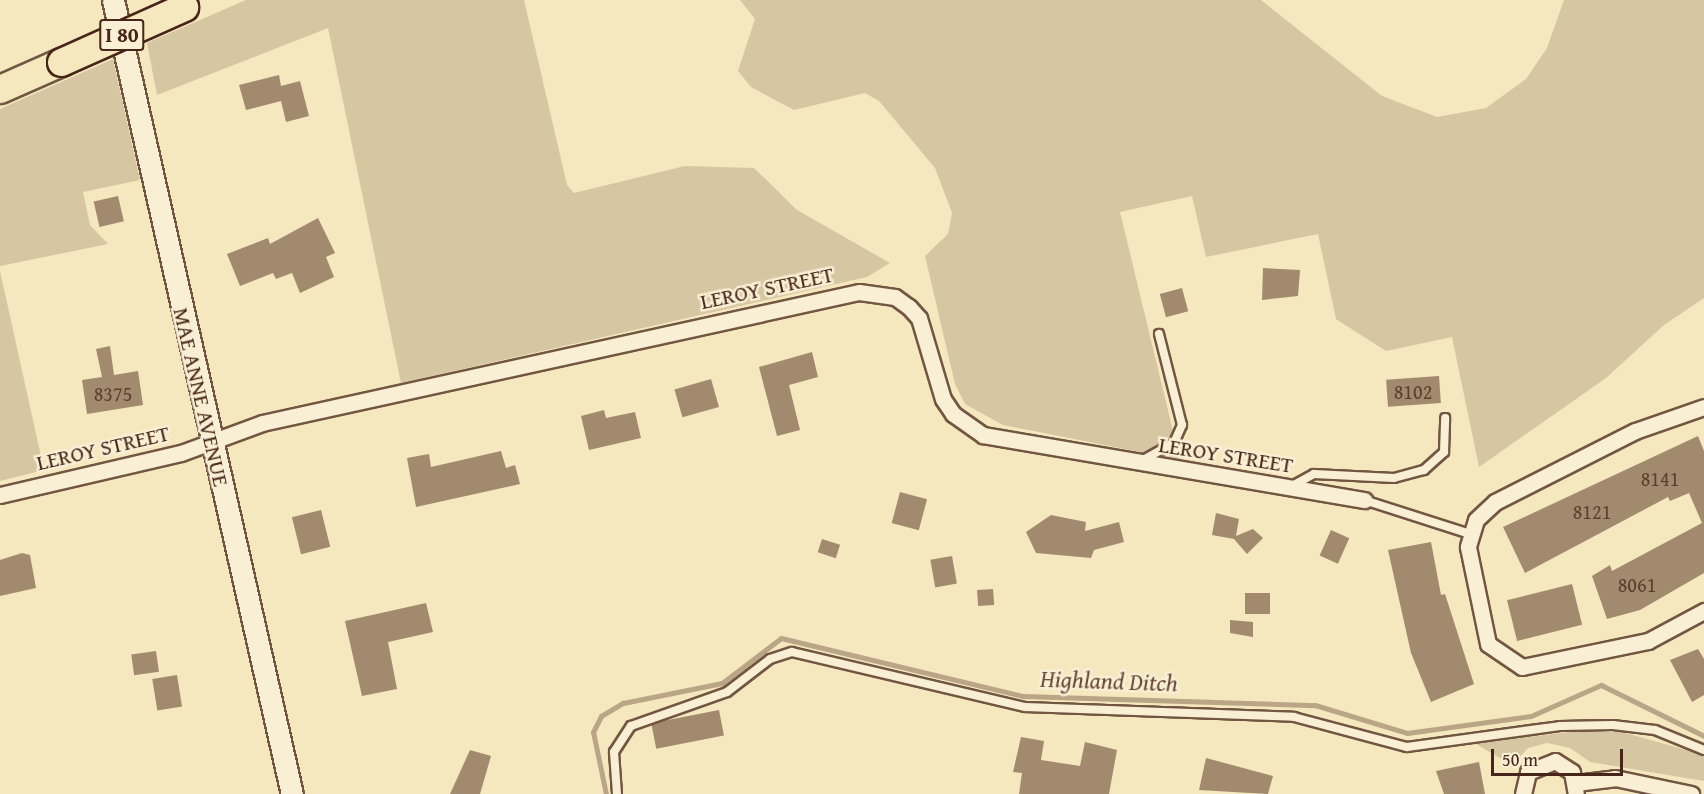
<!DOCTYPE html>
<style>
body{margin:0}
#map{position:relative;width:1704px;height:794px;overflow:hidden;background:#f5e7be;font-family:"Gentium Book Plus",serif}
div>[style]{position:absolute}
.green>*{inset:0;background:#d7c6a2}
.stream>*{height:5px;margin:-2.5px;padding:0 2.5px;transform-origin:2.5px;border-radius:2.5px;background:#baa586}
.building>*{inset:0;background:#a18a6e;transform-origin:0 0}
.roads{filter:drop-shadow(2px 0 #725642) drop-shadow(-2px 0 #725642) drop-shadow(0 2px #725642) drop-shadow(0 -2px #725642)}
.lane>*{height:8px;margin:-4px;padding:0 4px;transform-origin:4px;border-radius:4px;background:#f8efd5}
.street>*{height:15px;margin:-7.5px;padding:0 7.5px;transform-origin:7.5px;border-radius:7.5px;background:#f8efd5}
.secondary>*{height:21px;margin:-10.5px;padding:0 10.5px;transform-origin:10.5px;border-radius:10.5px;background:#f8efd5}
.highway>*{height:27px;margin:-13.5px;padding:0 13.5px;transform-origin:13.5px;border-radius:13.5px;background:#f5e7be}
.bridges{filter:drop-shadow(2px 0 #472518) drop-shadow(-2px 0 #472518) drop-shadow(0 2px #472518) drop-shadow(0 -2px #472518)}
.highway-bridge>*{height:27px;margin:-13.5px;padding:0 13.5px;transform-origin:13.5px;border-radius:13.5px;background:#f5e7be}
span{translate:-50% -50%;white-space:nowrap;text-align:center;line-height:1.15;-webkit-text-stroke:5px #f8efd5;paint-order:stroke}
.number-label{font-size:20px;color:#5e3e2e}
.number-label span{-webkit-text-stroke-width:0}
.shield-label span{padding:2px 4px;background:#f8efd5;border:2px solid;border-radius:4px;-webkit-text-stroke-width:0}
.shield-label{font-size:21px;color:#472518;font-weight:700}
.street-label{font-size:22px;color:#472518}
.water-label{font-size:24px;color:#6a4b39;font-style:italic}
.scale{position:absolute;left:1491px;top:749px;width:132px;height:27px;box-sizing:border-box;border:3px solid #472518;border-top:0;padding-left:8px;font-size:18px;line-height:21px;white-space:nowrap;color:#472518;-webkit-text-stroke:4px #f8efd5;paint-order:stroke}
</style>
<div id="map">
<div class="green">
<i style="clip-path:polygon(246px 0,524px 0,567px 185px,574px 193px,685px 166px,754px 168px,797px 210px,890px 263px,867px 277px,401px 383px,328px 28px,157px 95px,147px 43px)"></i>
<i style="clip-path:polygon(740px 0,1261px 0,1382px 96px,1437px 117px,1486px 108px,1526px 79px,1547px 48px,1564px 0,1704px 0,1704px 298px,1664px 325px,1606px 378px,1479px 467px,1452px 337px,1386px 351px,1336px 319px,1318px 234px,1206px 257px,1192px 196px,1120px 212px,1180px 460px,1003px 425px,965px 404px,955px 384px,925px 256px,948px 234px,952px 213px,935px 168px,879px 101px,865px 93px,794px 110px,751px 87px,738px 71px,755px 19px)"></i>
<i style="clip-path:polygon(113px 59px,140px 180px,83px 192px,90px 225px,108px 244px,0 266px,0 109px)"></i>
<i style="clip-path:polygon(0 271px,44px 470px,0 481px)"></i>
<i style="clip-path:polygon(1577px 731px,1622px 732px,1704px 755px,1704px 781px,1590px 762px,1570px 748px,1547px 743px,1528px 748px,1512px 765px,1476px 744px)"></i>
</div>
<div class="stream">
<i style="left:606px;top:794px;width:63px;rotate:-101.8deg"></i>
<i style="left:593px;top:732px;width:18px;rotate:-63deg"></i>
<i style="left:601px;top:716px;width:26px;rotate:-31deg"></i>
<i style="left:623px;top:703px;width:101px;rotate:-11.4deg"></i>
<i style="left:722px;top:683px;width:74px;rotate:-37.3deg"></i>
<i style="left:781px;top:638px;width:249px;rotate:13.5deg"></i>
<i style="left:1023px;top:696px;width:292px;rotate:1.8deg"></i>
<i style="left:1315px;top:705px;width:96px;rotate:16.9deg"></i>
<i style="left:1407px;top:733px;width:125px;rotate:-7.8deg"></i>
<i style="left:1531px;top:716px;width:77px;rotate:-23.9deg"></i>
<i style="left:1601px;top:685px;width:115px;rotate:26.3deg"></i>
</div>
<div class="building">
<i style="clip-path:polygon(279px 75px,281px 86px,300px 81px,309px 116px,286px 122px,281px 101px,246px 110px,239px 85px)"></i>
<i style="left:118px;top:196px;width:26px;height:25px;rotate:77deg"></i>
<i style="clip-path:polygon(318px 218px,335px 253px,326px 257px,334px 277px,300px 293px,292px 273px,276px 279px,273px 273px,240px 286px,227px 254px,268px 238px,270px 244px)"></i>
<i style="clip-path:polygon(1263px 268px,1300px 270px,1298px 296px,1262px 300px)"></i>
<i style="left:1182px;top:288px;width:24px;height:23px;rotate:75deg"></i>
<i style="clip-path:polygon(110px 346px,114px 375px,138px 371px,143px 405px,87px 414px,82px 380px,102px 377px,96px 349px)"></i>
<i style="clip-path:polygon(812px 352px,818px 377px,789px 385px,800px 430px,777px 436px,759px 367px)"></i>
<i style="left:1439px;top:376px;width:27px;height:53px;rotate:86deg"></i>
<i style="left:711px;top:379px;width:29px;height:38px;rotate:74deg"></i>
<i style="clip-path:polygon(604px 410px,606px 418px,635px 412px,641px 438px,589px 450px,581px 416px)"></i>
<i style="clip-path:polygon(1698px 436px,1704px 451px,1704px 573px,1640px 610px,1607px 619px,1592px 576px,1610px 565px,1612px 571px,1702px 523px,1689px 493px,1670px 501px,1668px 497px,1525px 573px,1503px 527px)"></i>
<i style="clip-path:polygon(501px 451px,506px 468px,515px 465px,520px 484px,416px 507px,407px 458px,429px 454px,431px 467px)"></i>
<i style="left:900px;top:492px;width:28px;height:32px;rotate:15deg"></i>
<i style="left:321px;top:510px;width:38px;height:30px;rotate:76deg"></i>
<i style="clip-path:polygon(1216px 513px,1239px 519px,1236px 536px,1253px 529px,1263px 538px,1247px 554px,1234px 539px,1212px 535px)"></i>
<i style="clip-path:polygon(1051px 515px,1086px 522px,1085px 531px,1119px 522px,1124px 542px,1094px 550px,1091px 558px,1036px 553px,1026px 532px)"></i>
<i style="left:1331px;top:530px;width:20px;height:28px;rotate:24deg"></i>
<i style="left:822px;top:539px;width:19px;height:14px;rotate:18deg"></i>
<i style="clip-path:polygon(1431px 542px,1441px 595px,1445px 594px,1474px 684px,1431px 702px,1411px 653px,1388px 550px)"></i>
<i style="clip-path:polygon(22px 553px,30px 555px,36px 588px,0 596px,0 560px)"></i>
<i style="left:952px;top:556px;width:28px;height:22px;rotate:80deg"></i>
<i style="left:1572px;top:584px;width:42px;height:67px;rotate:76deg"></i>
<i style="left:993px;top:589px;width:16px;height:16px;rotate:86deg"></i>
<i style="left:1245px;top:593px;width:25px;height:21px"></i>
<i style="clip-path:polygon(426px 603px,433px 632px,388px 642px,397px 689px,362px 696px,345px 621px)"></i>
<i style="clip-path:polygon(1230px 620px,1253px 622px,1253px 637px,1230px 633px)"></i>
<i style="clip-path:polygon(1698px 649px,1704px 659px,1704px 695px,1692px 702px,1670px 660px)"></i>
<i style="left:156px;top:651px;width:21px;height:25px;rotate:82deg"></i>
<i style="left:177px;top:675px;width:32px;height:25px;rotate:81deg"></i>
<i style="left:719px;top:710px;width:26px;height:69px;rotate:79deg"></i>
<i style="clip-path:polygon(1021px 737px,1044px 741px,1041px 760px,1080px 766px,1085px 742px,1117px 750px,1109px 794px,1019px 794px,1022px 773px,1013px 772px)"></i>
<i style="clip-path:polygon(470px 750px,491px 756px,480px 794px,450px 794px)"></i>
<i style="clip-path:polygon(1206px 758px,1273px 776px,1268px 794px,1199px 790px)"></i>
<i style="clip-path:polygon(1479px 762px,1485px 794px,1444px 794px,1436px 771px)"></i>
</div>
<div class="roads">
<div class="lane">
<i style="left:1143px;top:460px;width:35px;rotate:-29deg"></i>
<i style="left:1174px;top:443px;width:20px;rotate:-66deg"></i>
<i style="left:1182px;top:425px;width:94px;rotate:-104.2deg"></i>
<i style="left:1292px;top:486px;width:25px;rotate:-29deg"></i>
<i style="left:1314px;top:474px;width:80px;rotate:2.9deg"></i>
<i style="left:1394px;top:478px;width:31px;rotate:-15deg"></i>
<i style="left:1424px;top:470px;width:27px;rotate:-42deg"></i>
<i style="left:1444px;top:452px;width:34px;rotate:-88deg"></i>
<i style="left:1364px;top:500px;width:111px;rotate:17.8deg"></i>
<i style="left:617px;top:794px;width:42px;rotate:-94.1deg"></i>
<i style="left:614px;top:752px;width:31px;rotate:-57deg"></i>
<i style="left:631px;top:726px;width:102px;rotate:-19.5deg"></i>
<i style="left:727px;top:692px;width:54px;rotate:-37.5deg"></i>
<i style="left:770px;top:659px;width:23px;rotate:-18deg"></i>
<i style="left:792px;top:652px;width:239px;rotate:13.3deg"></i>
<i style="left:1025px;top:707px;width:269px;rotate:2.1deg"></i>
<i style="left:1294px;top:717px;width:117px;rotate:14.9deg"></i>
<i style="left:1407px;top:747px;width:154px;rotate:-7.8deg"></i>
<i style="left:1560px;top:726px;width:53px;rotate:-1.1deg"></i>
<i style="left:1613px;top:725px;width:42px;rotate:6.8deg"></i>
<i style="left:1655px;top:730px;width:53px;rotate:22.2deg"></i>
</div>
<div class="street">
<i style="left:1704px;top:407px;width:73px;rotate:160.8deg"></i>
<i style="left:1635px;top:431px;width:157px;rotate:153.1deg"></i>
<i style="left:1495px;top:502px;width:26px;rotate:137deg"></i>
<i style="left:1476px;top:520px;width:28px;rotate:107deg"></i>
<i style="left:1468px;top:547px;width:99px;rotate:78.3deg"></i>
<i style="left:1488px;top:644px;width:41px;rotate:34.1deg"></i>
<i style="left:1522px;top:667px;width:129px;rotate:-11.7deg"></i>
<i style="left:1648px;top:641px;width:64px;rotate:-28.2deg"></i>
<i style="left:0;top:495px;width:186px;rotate:-13.1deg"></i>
<i style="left:181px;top:453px;width:86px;rotate:-20.3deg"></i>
<i style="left:262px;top:423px;width:611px;rotate:-12.38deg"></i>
<i style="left:859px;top:292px;width:36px;rotate:8deg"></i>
<i style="left:895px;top:297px;width:17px;rotate:36deg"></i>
<i style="left:909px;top:307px;width:15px;rotate:48deg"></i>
<i style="left:919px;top:318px;width:84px;rotate:73.5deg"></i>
<i style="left:943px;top:399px;width:18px;rotate:56deg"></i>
<i style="left:953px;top:414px;width:37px;rotate:35deg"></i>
<i style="left:983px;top:435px;width:387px;rotate:9.7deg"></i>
<i style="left:1576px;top:783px;width:39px;rotate:-7deg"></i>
<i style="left:1615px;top:778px;width:78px;rotate:11.9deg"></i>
<i style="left:1523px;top:794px;width:23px;rotate:-77deg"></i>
<i style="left:1528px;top:772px;width:29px;rotate:-22deg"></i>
<i style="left:1555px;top:761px;width:20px;rotate:33deg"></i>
<i style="left:1572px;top:772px;width:22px;rotate:80deg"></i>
</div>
<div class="secondary">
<i style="left:113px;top:0;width:814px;rotate:77.3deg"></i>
</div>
<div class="highway">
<i style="left:0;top:89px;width:67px;rotate:-23.9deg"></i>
</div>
</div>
<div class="bridges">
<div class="highway-bridge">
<i style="left:61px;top:62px;width:135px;rotate:-24.1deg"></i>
</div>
</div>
<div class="number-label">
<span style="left:1413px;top:391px">8102</span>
<span style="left:113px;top:393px">8375</span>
<span style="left:1660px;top:478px">8141</span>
<span style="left:1592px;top:511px">8121</span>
<span style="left:1637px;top:584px">8061</span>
</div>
<div class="shield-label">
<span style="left:122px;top:35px">I 80</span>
</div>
<div class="street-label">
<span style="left:767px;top:288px;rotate:-12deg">LEROY STREET</span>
<span style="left:201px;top:397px;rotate:77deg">MAE ANNE AVENUE</span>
<span style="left:103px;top:448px;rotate:-13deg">LEROY STREET</span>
<span style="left:1226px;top:455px;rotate:9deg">LEROY STREET</span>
</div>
<div class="water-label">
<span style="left:1109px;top:681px;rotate:2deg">Highland Ditch</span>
</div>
<div class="scale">50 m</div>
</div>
